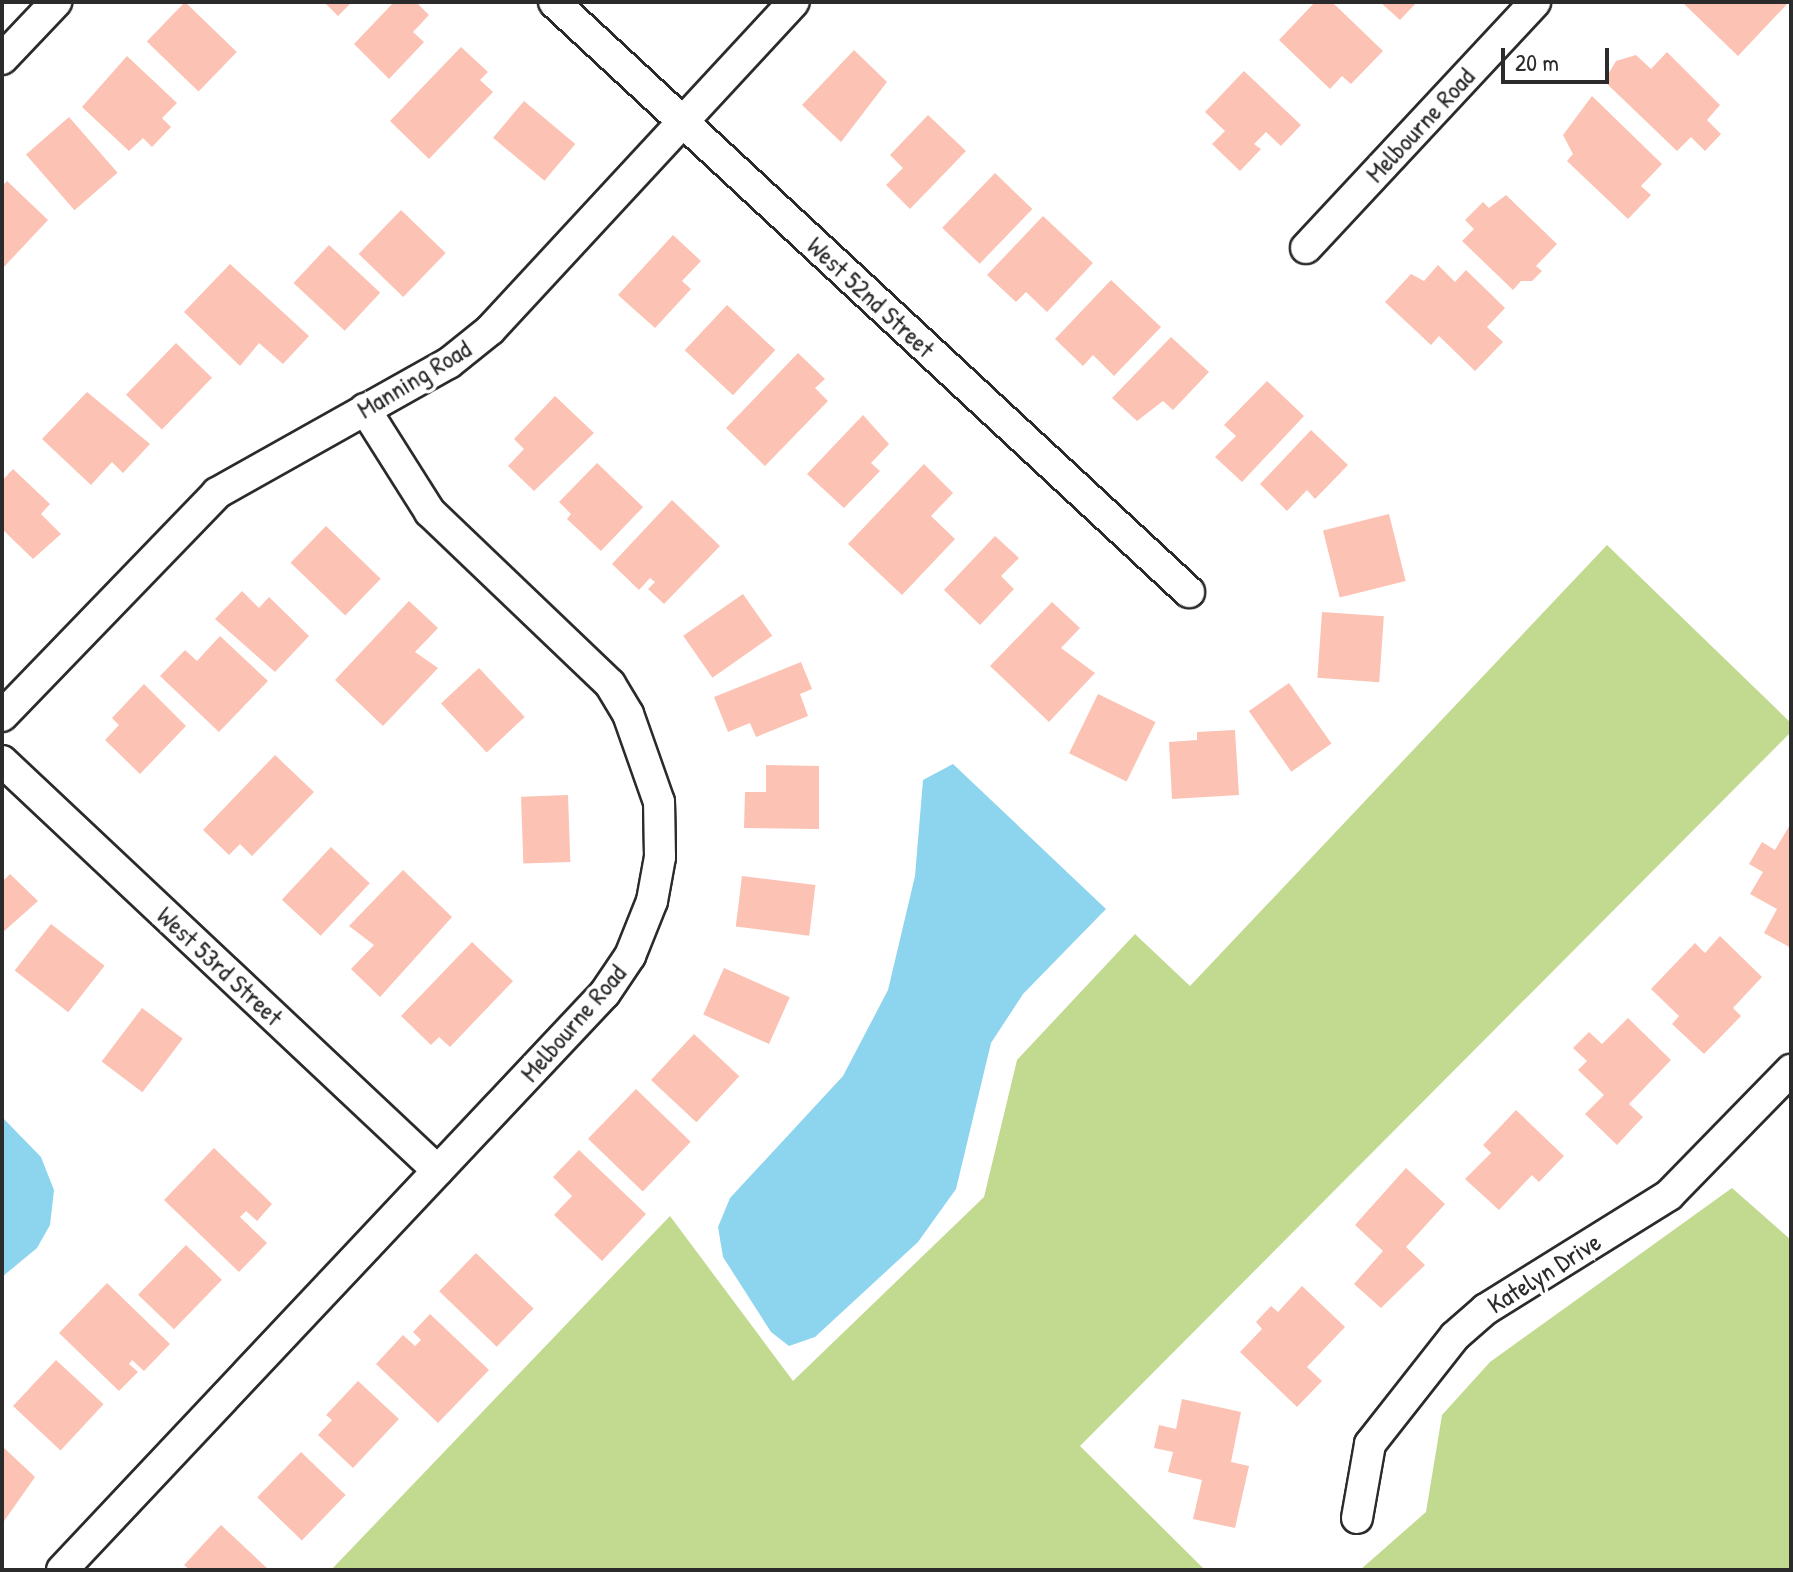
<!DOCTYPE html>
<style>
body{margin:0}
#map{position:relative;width:1793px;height:1572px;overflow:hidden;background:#fff;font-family:"Patrick Hand",sans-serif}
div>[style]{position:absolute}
.green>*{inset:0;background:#c1da90}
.water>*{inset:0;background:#8dd5ee}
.building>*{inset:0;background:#fcc2b3;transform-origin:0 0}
.roads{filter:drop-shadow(2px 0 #2b2b2b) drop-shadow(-2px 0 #2b2b2b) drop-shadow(0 2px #2b2b2b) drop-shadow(0 -2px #2b2b2b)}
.street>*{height:30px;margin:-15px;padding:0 15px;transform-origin:15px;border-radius:15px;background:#fff}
span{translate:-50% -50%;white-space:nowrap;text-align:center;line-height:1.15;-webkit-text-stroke:7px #fff;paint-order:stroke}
.street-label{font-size:26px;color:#2b2b2b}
.frame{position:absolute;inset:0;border:4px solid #2b2b2b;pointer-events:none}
.scale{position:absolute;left:1501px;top:48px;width:108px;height:36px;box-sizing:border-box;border:4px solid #2b2b2b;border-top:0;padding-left:10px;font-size:24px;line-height:28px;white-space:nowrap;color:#2b2b2b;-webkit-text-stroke:6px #fff;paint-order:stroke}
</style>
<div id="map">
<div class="green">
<i style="clip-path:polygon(1607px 545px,1791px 723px,1791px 732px,1080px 1446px,1205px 1570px,331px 1570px,670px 1216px,793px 1381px,984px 1197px,1017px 1060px,1135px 934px,1190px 986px)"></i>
<i style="clip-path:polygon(1732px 1188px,1791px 1240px,1791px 1570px,1360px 1570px,1426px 1512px,1442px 1415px,1490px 1362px)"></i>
</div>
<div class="water">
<i style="clip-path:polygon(953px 764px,1106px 909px,1023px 994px,991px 1043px,956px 1189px,918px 1242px,815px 1337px,789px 1346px,771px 1332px,723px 1257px,718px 1227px,730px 1198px,843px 1076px,888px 990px,915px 876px,923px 780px)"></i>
<i style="clip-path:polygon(2px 1117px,41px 1157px,54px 1190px,50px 1225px,37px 1248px,2px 1277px)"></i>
</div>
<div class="building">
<i style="left:185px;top:2px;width:72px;height:55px;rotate:44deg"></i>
<i style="clip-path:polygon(324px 2px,352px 2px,338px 16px)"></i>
<i style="clip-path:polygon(394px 2px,416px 2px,429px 15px,413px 32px,424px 42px,389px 79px,354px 44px)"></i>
<i style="clip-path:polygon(1315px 2px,1332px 2px,1383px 51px,1351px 84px,1342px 76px,1330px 89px,1279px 40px)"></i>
<i style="clip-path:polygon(1380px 2px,1417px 2px,1400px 20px)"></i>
<i style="clip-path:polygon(1682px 2px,1789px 2px,1738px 56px)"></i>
<i style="clip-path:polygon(461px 47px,488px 72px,480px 80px,493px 92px,429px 159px,390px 121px)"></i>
<i style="clip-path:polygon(854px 50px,887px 82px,841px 142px,802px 105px)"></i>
<i style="clip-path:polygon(1667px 52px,1720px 105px,1707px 120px,1721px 134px,1705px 151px,1691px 137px,1677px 151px,1604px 81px,1616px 61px,1636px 55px,1651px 69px)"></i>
<i style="clip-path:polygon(127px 56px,177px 103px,162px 118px,171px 127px,152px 147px,143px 138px,129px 151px,82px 107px)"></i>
<i style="clip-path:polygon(1244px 71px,1301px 125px,1281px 146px,1266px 132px,1254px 144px,1261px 149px,1240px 171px,1212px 144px,1225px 131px,1205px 112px)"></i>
<i style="clip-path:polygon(1592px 96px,1662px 164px,1641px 186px,1651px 195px,1628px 219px,1567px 161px,1573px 154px,1563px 135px)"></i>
<i style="left:524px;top:101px;width:67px;height:48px;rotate:40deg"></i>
<i style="clip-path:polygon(928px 115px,966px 151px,910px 209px,886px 185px,903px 168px,890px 155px)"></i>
<i style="left:69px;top:117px;width:74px;height:57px;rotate:49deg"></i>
<i style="left:995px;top:173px;width:52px;height:76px;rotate:44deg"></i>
<i style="clip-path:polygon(7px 181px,48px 220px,2px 269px,2px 186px)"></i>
<i style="clip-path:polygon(1506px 195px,1557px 244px,1536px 266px,1542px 271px,1532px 281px,1521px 281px,1513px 290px,1462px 241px,1474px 229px,1465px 220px,1483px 202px,1489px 208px)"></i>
<i style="left:401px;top:210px;width:62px;height:61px;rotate:44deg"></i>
<i style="clip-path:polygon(1043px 216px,1093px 263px,1047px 312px,1026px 292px,1016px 302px,987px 275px)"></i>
<i style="clip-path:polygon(673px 235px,701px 261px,682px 281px,691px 289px,655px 328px,618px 295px)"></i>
<i style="left:329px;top:245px;width:70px;height:52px;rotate:43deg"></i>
<i style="clip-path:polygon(230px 264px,309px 336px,283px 364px,259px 343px,240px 366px,184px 312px)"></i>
<i style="clip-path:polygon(1438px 265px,1455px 282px,1466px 270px,1505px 308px,1487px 327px,1503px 342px,1475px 371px,1439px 336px,1431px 345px,1385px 302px,1411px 274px,1424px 281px)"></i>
<i style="clip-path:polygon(1111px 280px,1161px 327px,1114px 376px,1093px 355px,1083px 366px,1055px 339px)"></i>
<i style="left:727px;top:305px;width:66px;height:62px;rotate:43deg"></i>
<i style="clip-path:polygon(1171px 337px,1209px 372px,1173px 410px,1163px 401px,1137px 421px,1112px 398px)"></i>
<i style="left:176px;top:343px;width:50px;height:72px;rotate:44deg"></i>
<i style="clip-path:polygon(798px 353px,825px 379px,815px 388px,828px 401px,765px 466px,726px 428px)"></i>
<i style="clip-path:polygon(1267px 381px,1304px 416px,1242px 482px,1215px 457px,1236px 436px,1224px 425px)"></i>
<i style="clip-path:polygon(87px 392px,150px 444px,123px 473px,112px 462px,91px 485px,42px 439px)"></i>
<i style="clip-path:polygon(555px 396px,594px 433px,534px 491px,508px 466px,524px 449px,514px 439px)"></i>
<i style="clip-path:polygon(863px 415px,889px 444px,871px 463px,880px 471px,844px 508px,807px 474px)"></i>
<i style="clip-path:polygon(1311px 430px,1348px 465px,1315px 499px,1307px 490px,1287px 511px,1260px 484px)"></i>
<i style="clip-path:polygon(597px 463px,643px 507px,601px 551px,567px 519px,571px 514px,559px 502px)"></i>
<i style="clip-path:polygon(924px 464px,953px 493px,931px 516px,955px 539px,902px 595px,848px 544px)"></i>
<i style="clip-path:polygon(13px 469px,50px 504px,41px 514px,61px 534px,33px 559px,2px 529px,2px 481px)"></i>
<i style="clip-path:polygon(672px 500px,720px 546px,664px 604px,648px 589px,655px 582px,650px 578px,639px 590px,612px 564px)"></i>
<i style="left:1389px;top:514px;width:69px;height:68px;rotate:76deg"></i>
<i style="left:326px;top:526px;width:76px;height:51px;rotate:44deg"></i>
<i style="clip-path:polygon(995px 536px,1019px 558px,1001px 576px,1014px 589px,980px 625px,944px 590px)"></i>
<i style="clip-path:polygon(242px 591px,259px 608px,269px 597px,309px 636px,275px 672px,215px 619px)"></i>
<i style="left:743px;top:594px;width:51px;height:73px;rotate:55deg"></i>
<i style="clip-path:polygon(409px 601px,438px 628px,415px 652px,438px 668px,383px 726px,335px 680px)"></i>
<i style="clip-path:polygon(1052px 602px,1080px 628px,1061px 648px,1095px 673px,1049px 722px,990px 666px)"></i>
<i style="left:1322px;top:612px;width:62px;height:66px;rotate:4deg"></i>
<i style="clip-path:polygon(220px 636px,268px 681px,219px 732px,160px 676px,185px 650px,197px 661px)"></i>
<i style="clip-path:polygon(801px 662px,812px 689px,800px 694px,808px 716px,756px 737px,750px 723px,728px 732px,714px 697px)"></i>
<i style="left:479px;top:668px;width:67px;height:52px;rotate:47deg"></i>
<i style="left:1289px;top:683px;width:74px;height:49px;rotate:55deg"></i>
<i style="clip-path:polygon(144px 684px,186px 726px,140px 774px,105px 740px,119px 725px,112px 718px)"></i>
<i style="left:1098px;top:694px;width:64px;height:66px;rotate:26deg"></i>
<i style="clip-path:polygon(1235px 730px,1239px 795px,1172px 799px,1169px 742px,1197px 740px,1197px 732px)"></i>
<i style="clip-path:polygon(275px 755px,314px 792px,252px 856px,240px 844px,229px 855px,203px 830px)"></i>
<i style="clip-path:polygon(766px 765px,819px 766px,819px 829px,744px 828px,745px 792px,766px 792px)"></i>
<i style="left:568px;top:795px;width:67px;height:47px;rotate:88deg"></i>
<i style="clip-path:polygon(1791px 823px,1791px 948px,1764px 933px,1777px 909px,1750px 894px,1763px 872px,1749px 864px,1762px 842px,1775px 850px)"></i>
<i style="left:331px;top:847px;width:53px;height:72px;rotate:43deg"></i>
<i style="clip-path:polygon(403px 870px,452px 917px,380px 997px,351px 969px,374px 945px,349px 926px)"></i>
<i style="clip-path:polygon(10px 874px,38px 901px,2px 933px,2px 882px)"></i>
<i style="left:742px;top:876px;width:74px;height:51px;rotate:7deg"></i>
<i style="left:51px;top:924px;width:68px;height:59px;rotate:38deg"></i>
<i style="clip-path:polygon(1720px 936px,1762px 977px,1733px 1008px,1741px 1016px,1704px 1054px,1672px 1024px,1679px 1016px,1651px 989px,1695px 943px,1705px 953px)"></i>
<i style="clip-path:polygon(472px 942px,513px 981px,450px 1047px,439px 1037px,431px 1045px,401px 1016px)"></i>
<i style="left:724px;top:968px;width:72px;height:51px;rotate:24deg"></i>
<i style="left:142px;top:1008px;width:51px;height:67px;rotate:37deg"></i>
<i style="clip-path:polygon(1628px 1018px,1671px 1060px,1629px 1104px,1643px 1117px,1617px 1145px,1585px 1114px,1604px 1095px,1578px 1070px,1587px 1061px,1573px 1048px,1589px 1032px,1602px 1044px)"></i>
<i style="left:694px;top:1034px;width:62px;height:63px;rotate:43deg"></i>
<i style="left:636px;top:1089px;width:76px;height:69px;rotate:44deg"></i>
<i style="clip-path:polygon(1516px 1110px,1564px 1156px,1539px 1182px,1532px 1175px,1499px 1210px,1465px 1179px,1491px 1153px,1483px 1145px)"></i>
<i style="clip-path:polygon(214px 1148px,272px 1204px,257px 1221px,246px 1211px,240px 1217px,267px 1243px,239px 1272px,164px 1200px)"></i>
<i style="clip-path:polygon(579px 1150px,646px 1214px,602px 1261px,554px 1215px,572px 1196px,553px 1177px)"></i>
<i style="clip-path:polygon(1406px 1168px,1445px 1204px,1406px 1247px,1425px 1265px,1381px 1308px,1354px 1284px,1383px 1251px,1355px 1225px)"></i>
<i style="left:186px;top:1245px;width:50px;height:69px;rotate:44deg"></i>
<i style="left:476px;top:1253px;width:80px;height:53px;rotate:44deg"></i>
<i style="clip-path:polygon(107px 1283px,170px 1344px,144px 1371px,132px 1360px,129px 1364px,138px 1372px,119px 1391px,59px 1333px)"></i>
<i style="clip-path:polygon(1302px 1286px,1345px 1327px,1307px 1367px,1322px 1381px,1297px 1407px,1240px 1352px,1262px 1329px,1256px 1322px,1271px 1306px,1278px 1312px)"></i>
<i style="clip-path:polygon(430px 1314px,489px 1370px,438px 1423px,376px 1364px,403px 1335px,415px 1346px,421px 1340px,413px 1332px)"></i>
<i style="left:56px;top:1360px;width:65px;height:63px;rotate:43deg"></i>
<i style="clip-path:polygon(358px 1381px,399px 1419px,353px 1468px,318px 1435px,332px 1420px,326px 1415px)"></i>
<i style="clip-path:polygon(1182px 1399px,1241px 1412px,1231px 1462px,1249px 1466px,1235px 1528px,1193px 1519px,1202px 1480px,1168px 1472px,1173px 1452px,1154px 1448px,1159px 1425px,1176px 1429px)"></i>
<i style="clip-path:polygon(2px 1446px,35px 1477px,2px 1524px)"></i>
<i style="left:301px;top:1452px;width:62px;height:63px;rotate:44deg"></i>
<i style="clip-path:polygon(221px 1525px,269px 1570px,190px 1570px,184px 1565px)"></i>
</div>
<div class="roads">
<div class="street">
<i style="left:554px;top:2px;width:867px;rotate:42.9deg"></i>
<i style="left:2px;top:59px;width:79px;rotate:-46.5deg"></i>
<i style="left:1306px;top:248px;width:336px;rotate:-47deg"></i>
<i style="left:2px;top:716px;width:310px;rotate:-46deg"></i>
<i style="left:217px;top:493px;width:266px;rotate:-29.3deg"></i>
<i style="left:449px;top:363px;width:53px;rotate:-38.8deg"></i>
<i style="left:490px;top:330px;width:447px;rotate:-47.2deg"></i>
<i style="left:2px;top:761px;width:598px;rotate:43.24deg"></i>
<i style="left:1357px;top:1518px;width:75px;rotate:-80deg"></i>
<i style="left:1370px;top:1444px;width:137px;rotate:-51.8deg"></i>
<i style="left:1455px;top:1336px;width:41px;rotate:-41.1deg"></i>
<i style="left:1486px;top:1309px;width:216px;rotate:-31.9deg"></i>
<i style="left:1669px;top:1195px;width:175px;rotate:-45.7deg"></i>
<i style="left:62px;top:1570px;width:792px;rotate:-46.74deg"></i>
<i style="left:605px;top:993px;width:45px;rotate:-56deg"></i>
<i style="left:630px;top:956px;width:59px;rotate:-68.2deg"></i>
<i style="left:652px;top:901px;width:45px;rotate:-79.7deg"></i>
<i style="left:660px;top:857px;width:55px;rotate:-91deg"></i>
<i style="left:659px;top:802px;width:93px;rotate:-109.4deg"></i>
<i style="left:628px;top:714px;width:35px;rotate:-121deg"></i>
<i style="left:610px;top:684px;width:249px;rotate:-136.3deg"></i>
<i style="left:430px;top:512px;width:122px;rotate:-122.3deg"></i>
</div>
</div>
<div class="street-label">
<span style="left:1420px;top:125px;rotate:-47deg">Melbourne Road</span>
<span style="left:871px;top:297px;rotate:43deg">West 52nd Street</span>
<span style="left:414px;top:379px;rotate:-31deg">Manning Road</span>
<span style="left:220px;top:966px;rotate:43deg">West 53rd Street</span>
<span style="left:573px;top:1023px;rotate:-49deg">Melbourne Road</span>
<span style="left:1544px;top:1273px;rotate:-32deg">Katelyn Drive</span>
</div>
<div class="frame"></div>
<div class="scale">20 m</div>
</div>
